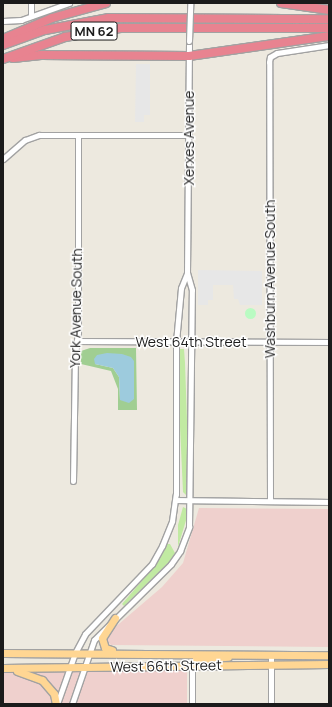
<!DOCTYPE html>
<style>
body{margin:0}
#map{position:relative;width:332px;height:707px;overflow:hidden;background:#ede9df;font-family:Manrope,sans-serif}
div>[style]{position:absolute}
.commercial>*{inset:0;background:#efd0cd;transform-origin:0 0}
.grass>*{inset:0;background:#c1eaa2}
.forest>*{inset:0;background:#a0ce92}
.park>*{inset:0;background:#b9fbc2}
.round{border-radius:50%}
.parking>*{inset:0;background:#e7e7e7}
.water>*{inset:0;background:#9dcbdd}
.roads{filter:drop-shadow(1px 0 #a2a2a2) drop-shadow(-1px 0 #a2a2a2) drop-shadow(0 1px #a2a2a2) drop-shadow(0 -1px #a2a2a2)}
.minor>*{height:5px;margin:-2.5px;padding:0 2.5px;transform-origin:2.5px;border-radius:2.5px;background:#fff}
.major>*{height:7px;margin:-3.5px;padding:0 3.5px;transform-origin:3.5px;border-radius:3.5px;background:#ffd693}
.highway>*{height:8px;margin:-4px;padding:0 4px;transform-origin:4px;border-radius:4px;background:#e88390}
.bridges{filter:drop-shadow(1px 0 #a2a2a2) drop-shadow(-1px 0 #a2a2a2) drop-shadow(0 1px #a2a2a2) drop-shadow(0 -1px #a2a2a2)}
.minor-bridge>*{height:5px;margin:-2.5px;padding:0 2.5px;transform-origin:2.5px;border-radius:2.5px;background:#fff}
span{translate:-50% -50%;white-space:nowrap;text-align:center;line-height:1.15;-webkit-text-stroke:3px #fff;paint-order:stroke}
.shield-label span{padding:1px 3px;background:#fff;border:1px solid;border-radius:3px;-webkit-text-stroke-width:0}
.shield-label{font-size:13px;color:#1b1b1b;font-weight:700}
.street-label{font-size:14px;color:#1b1b1b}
.frame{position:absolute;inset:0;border:4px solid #1b1b1b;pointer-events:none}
</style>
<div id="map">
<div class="commercial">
<i style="clip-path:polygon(199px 508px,329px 509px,329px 647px,111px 645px,107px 641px,106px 635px,162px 587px,183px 563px)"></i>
<i style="left:187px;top:671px;width:33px;height:184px;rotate:90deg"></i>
</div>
<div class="grass">
<i style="clip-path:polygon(180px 349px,184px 349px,185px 363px,188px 449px,186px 495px,183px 492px,179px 405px)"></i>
<i style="clip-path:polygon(183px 507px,187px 509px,187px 517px,178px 547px,178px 525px)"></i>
<i style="clip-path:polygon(167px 544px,170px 544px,175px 553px,169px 562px,124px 606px,122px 604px,152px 569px)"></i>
</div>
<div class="forest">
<i style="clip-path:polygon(evenodd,90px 348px,136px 348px,137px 410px,118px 410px,118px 389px,111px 371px,81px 364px,81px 351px,90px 348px,134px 361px,120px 400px,119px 377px,113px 368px,95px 364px,134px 361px)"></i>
</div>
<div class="park">
<i class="round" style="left:244.5px;top:307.5px;width:11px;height:11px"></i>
</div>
<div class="parking">
<i style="clip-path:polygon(136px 64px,150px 64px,150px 115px,144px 115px,144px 122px,135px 122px)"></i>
<i style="clip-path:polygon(198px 270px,262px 271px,262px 305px,240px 305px,238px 299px,234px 299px,233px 285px,213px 285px,213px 300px,208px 300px,208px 305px,198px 305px)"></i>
</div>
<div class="water">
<i style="clip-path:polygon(107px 353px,122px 354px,131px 357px,134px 361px,134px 399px,129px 403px,120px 400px,119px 377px,113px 368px,95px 364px,94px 359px,97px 355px)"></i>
</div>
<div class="roads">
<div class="minor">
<i style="left:31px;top:3px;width:13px;rotate:90deg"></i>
<i style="left:3px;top:21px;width:18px;rotate:-3deg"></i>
<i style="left:21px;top:20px;width:51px;rotate:-19.5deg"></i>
<i style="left:3px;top:159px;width:29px;rotate:-41deg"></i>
<i style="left:25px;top:140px;width:15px;rotate:-20deg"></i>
<i style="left:39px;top:135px;width:150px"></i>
<i style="left:77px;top:341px;width:252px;rotate:0.2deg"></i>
<i style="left:73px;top:481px;width:127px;rotate:-89.1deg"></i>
<i style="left:75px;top:354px;width:22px;rotate:-82deg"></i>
<i style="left:78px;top:332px;width:197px;rotate:-90deg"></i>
<i style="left:176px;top:500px;width:153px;rotate:0.7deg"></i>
<i style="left:270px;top:501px;width:439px;rotate:-90.1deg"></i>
<i style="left:269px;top:62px;width:5px;rotate:-79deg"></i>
<i style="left:270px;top:57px;width:8px;rotate:-30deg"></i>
<i style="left:277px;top:53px;width:53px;rotate:-8.7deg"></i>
<i style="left:271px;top:655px;width:49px;rotate:90deg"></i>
<i style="left:192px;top:665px;width:39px;rotate:90deg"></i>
<i style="left:57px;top:704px;width:54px;rotate:-70.6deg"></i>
<i style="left:75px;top:653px;width:21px;rotate:-62deg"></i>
<i style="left:85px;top:634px;width:97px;rotate:-46.3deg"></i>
<i style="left:152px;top:564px;width:21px;rotate:-61deg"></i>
<i style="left:162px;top:546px;width:27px;rotate:-68deg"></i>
<i style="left:172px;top:521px;width:27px;rotate:-82deg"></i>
<i style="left:176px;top:494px;width:152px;rotate:-90deg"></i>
<i style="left:176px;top:342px;width:54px;rotate:-84.7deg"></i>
<i style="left:181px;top:288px;width:16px;rotate:-68deg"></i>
<i style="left:72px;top:704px;width:68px;rotate:-71deg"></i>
<i style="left:94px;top:640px;width:108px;rotate:-44.6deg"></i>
<i style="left:171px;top:564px;width:16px;rotate:-55deg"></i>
<i style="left:180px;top:551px;width:26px;rotate:-69deg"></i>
<i style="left:189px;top:527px;width:237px;rotate:-89.3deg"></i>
<i style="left:192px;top:290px;width:18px;rotate:-106deg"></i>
<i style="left:187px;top:273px;width:232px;rotate:-89.5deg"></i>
</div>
<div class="major">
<i style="left:112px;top:650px;width:7px;rotate:-164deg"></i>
<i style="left:105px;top:648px;width:10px;rotate:-107deg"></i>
<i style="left:102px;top:638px;width:24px;rotate:-57deg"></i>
<i style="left:3px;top:653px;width:326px;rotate:0.4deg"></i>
<i style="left:192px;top:665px;width:7px;rotate:-56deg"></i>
<i style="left:196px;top:659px;width:32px;rotate:-4deg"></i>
<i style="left:3px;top:668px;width:326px;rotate:-0.7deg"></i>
<i style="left:17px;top:671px;width:27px;rotate:20deg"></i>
<i style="left:42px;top:680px;width:18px;rotate:49deg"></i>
<i style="left:54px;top:694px;width:10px;rotate:79deg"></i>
</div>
<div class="highway">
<i style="left:281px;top:3px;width:49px;rotate:8.3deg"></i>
<i style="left:3px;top:39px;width:53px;rotate:-23.2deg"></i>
<i style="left:52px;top:18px;width:56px;rotate:-15.5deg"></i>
<i style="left:3px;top:45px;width:45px;rotate:-19.7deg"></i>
<i style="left:45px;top:30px;width:65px;rotate:-10.6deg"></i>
<i style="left:109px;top:18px;width:220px;rotate:0.3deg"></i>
<i style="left:13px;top:58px;width:28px;rotate:-6deg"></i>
<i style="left:41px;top:55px;width:148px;rotate:0.4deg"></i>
<i style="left:189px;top:56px;width:141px;rotate:-8.1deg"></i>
<i style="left:3px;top:59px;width:66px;rotate:-19.5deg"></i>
<i style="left:65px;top:37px;width:56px;rotate:-9.3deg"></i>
<i style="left:120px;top:28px;width:209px"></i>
</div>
</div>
<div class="bridges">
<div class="minor-bridge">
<i style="left:189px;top:41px;width:38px;rotate:-88deg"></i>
</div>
</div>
<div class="shield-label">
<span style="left:94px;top:31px">MN 62</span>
</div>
<div class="street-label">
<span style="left:189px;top:138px;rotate:-90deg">Xerxes Avenue</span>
<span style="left:270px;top:279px;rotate:-90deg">Washburn Avenue South</span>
<span style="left:76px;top:308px;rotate:-89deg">York Avenue South</span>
<span style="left:191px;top:342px">West 64th Street</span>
<span style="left:166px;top:666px;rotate:-1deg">West 66th Street</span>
</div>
<div class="frame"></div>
</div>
